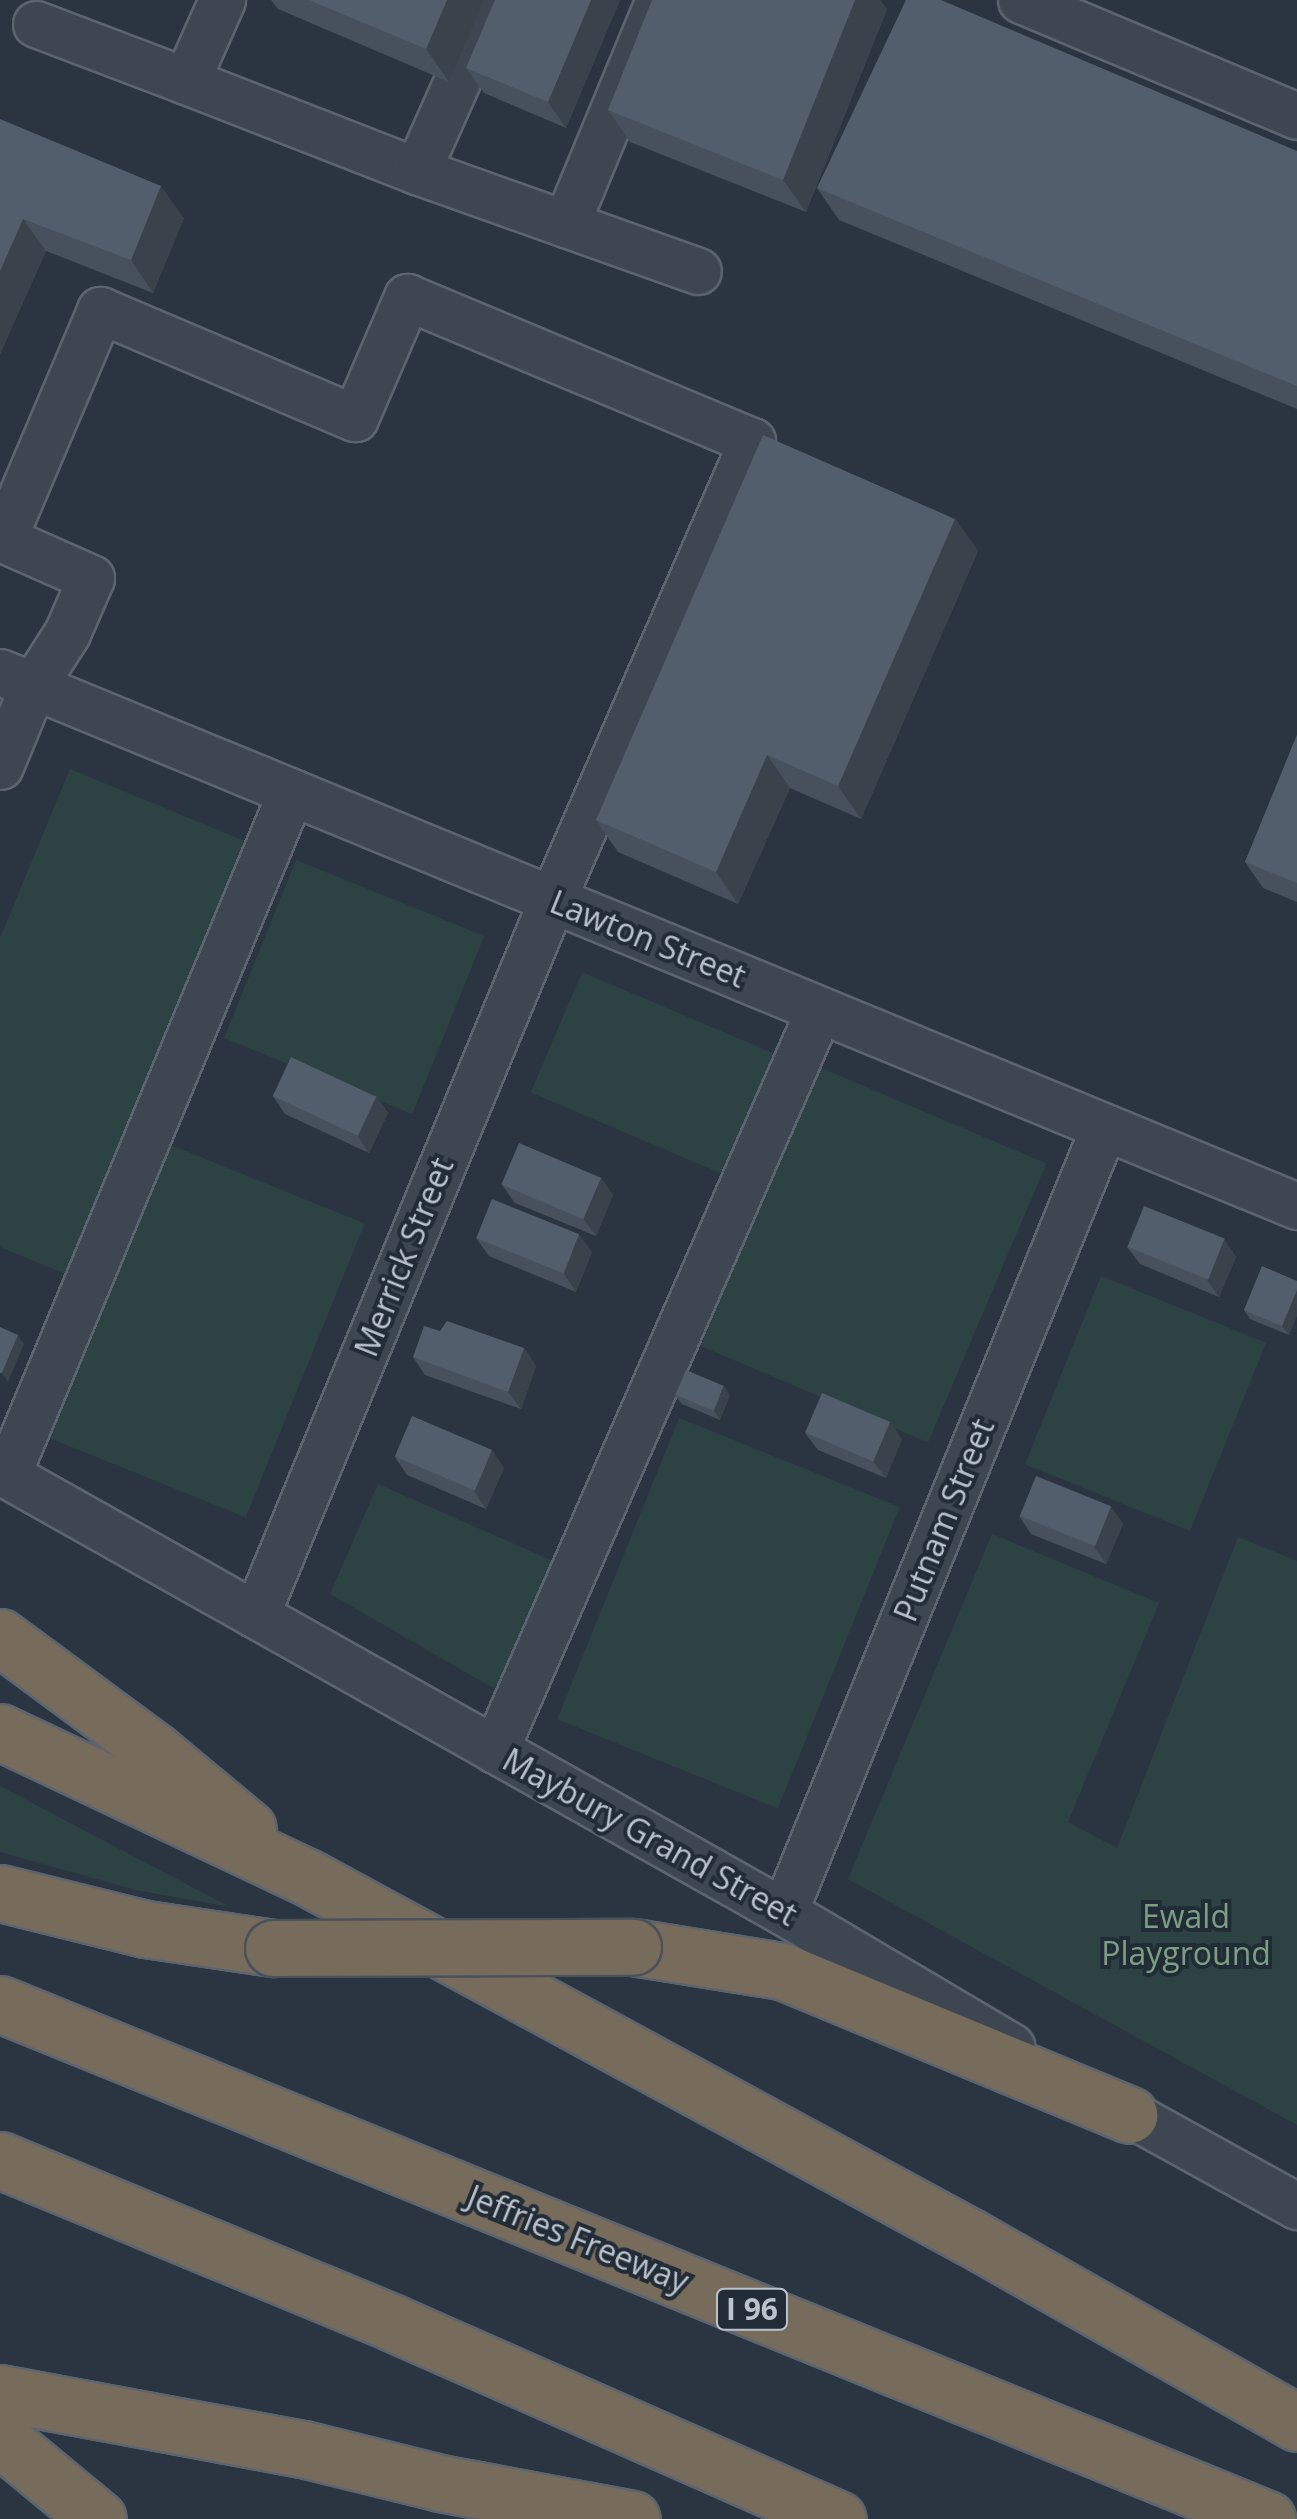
<!DOCTYPE html>
<style>
body{margin:0}
#map{position:relative;width:1297px;height:2519px;overflow:hidden;background:#2a3541;font-family:"Open Sans",sans-serif}
div>[style]{position:absolute}
.green>*{inset:0;background:#2d4343;transform-origin:0 0}
.roads{filter:drop-shadow(2px 0 #5c656f) drop-shadow(-2px 0 #5c656f) drop-shadow(0 2px #5c656f) drop-shadow(0 -2px #5c656f)}
.minor>*{height:45px;margin:-22.5px;padding:0 22.5px;transform-origin:22.5px;border-radius:22.5px;background:#3e4751}
.highway>*{height:55px;margin:-27.5px;padding:0 27.5px;transform-origin:27.5px;border-radius:27.5px;background:#776b5c}
.bridges{filter:drop-shadow(2px 0 #48525c) drop-shadow(-2px 0 #48525c) drop-shadow(0 2px #48525c) drop-shadow(0 -2px #48525c)}
.highway-bridge>*{height:55px;margin:-27.5px;padding:0 27.5px;transform-origin:27.5px;border-radius:27.5px;background:#776b5c}
.wall>*{inset:0;background:#47515d}
.shaded-wall>*{inset:0;background:#3a424c}
.building>*{inset:0;background:#535e6c;transform-origin:0 0}
span{translate:-50% -50%;white-space:nowrap;text-align:center;line-height:1.15;-webkit-text-stroke:8px #222c37;paint-order:stroke}
.shield-label span{padding:2px 8px;background:#222c37;border:2px solid;border-radius:8px;-webkit-text-stroke-width:0}
.shield-label{font-size:30px;color:#bbc2cb;font-weight:700}
.street-label{font-size:32px;color:#bbc2cb}
.park-label{font-size:32px;color:#7b9f82}
</style>
<div id="map">
<div class="green">
<i style="clip-path:polygon(70px 769px,247px 842px,68px 1275px,0 1247px,0 938px)"></i>
<i style="left:296px;top:860px;width:203px;height:192px;rotate:22deg"></i>
<i style="left:582px;top:972px;width:221px;height:131px;rotate:23deg"></i>
<i style="left:819px;top:1067px;width:247px;height:303px;rotate:23deg"></i>
<i style="left:168px;top:1144px;width:212px;height:317px;rotate:22deg"></i>
<i style="left:1101px;top:1276px;width:178px;height:203px;rotate:22deg"></i>
<i style="left:679px;top:1418px;width:238px;height:325px;rotate:22deg"></i>
<i style="clip-path:polygon(378px 1484px,562px 1565px,502px 1693px,330px 1594px)"></i>
<i style="clip-path:polygon(992px 1534px,1159px 1603px,1068px 1822px,1117px 1848px,1238px 1537px,1297px 1561px,1297px 2125px,848px 1879px)"></i>
<i style="clip-path:polygon(0 1786px,230px 1907px,136px 1890px,0 1852px)"></i>
</div>
<div class="roads">
<div class="minor">
<i style="left:1021px;top:0;width:299px;rotate:22.8deg"></i>
<i style="left:36px;top:24px;width:160px;rotate:20.8deg"></i>
<i style="left:186px;top:81px;width:89px;rotate:-66deg"></i>
<i style="left:186px;top:81px;width:248px;rotate:21.3deg"></i>
<i style="left:417px;top:171px;width:298px;rotate:19.6deg"></i>
<i style="left:417px;top:171px;width:187px;rotate:-66deg"></i>
<i style="left:566px;top:224px;width:243px;rotate:-67.5deg"></i>
<i style="left:0;top:672px;width:1403px;rotate:22.38deg"></i>
<i style="left:0;top:766px;width:87px;rotate:-67.6deg"></i>
<i style="left:33px;top:686px;width:63px;rotate:-57.3deg"></i>
<i style="left:67px;top:633px;width:60px;rotate:-66.4deg"></i>
<i style="left:91px;top:578px;width:96px;rotate:-156.1deg"></i>
<i style="left:3px;top:539px;width:249px;rotate:-67deg"></i>
<i style="left:100px;top:310px;width:277px;rotate:23deg"></i>
<i style="left:355px;top:418px;width:132px;rotate:-66.7deg"></i>
<i style="left:407px;top:297px;width:374px;rotate:22.7deg"></i>
<i style="left:752px;top:441px;width:501px;rotate:113.54deg"></i>
<i style="left:552px;top:900px;width:774px;rotate:112.49deg"></i>
<i style="left:0;top:1471px;width:900px;rotate:29.36deg"></i>
<i style="left:784px;top:1912px;width:264px;rotate:30.6deg"></i>
<i style="left:7px;top:1475px;width:740px;rotate:-67.42deg"></i>
<i style="left:495px;top:1750px;width:808px;rotate:-66.35deg"></i>
<i style="left:784px;top:1912px;width:848px;rotate:-67.82deg"></i>
<i style="left:1101px;top:2098px;width:224px;rotate:28.9deg"></i>
</div>
<div class="highway">
<i style="left:0;top:1637px;width:192px;rotate:36.5deg"></i>
<i style="left:154px;top:1751px;width:122px;rotate:39.7deg"></i>
<i style="left:0;top:1732px;width:337px;rotate:25.3deg"></i>
<i style="left:305px;top:1876px;width:757px;rotate:28.5deg"></i>
<i style="left:970px;top:2237px;width:376px;rotate:29.6deg"></i>
<i style="left:0;top:1893px;width:150px;rotate:13.9deg"></i>
<i style="left:146px;top:1929px;width:128px;rotate:8.5deg"></i>
<i style="left:633px;top:1947px;width:151px;rotate:9.2deg"></i>
<i style="left:782px;top:1971px;width:376px;rotate:22.5deg"></i>
<i style="left:0;top:2004px;width:1368px;rotate:22.12deg"></i>
<i style="left:0;top:2160px;width:425px;rotate:22.5deg"></i>
<i style="left:393px;top:2323px;width:486px;rotate:23.8deg"></i>
<i style="left:0;top:2393px;width:308px;rotate:10.5deg"></i>
<i style="left:303px;top:2449px;width:141px;rotate:13.9deg"></i>
<i style="left:440px;top:2483px;width:195px;rotate:10.6deg"></i>
<i style="left:0;top:2438px;width:127px;rotate:39.6deg"></i>
</div>
</div>
<div class="bridges">
<div class="highway-bridge">
<i style="left:273px;top:1948px;width:360px;rotate:-0.2deg"></i>
</div>
</div>
<div class="wall">
<i style="clip-path:polygon(271px 0,484px 0,449px 82px,278px 9px)"></i>
<i style="clip-path:polygon(495px 0,620px 0,566px 128px,484px 93px,466px 68px)"></i>
<i style="clip-path:polygon(652px 0,880px 0,887px 9px,806px 212px,630px 142px,608px 110px)"></i>
<i style="clip-path:polygon(0 119px,184px 218px,153px 293px,46px 251px,0 354px)"></i>
<i style="clip-path:polygon(1297px 151px,1297px 409px,839px 220px,817px 188px)"></i>
<i style="clip-path:polygon(955px 519px,978px 551px,861px 819px,790px 788px,738px 904px,618px 852px,596px 820px)"></i>
<i style="clip-path:polygon(1297px 735px,1297px 902px,1263px 888px,1245px 862px)"></i>
<i style="clip-path:polygon(273px 1096px,376px 1096px,388px 1113px,369px 1153px,285px 1114px)"></i>
<i style="clip-path:polygon(601px 1178px,613px 1195px,596px 1236px,515px 1203px,502px 1185px)"></i>
<i style="clip-path:polygon(476px 1238px,592px 1252px,576px 1292px,489px 1256px)"></i>
<i style="clip-path:polygon(1224px 1239px,1236px 1257px,1219px 1297px,1140px 1264px,1127px 1247px)"></i>
<i style="clip-path:polygon(1297px 1281px,1297px 1315px,1289px 1335px,1250px 1319px,1244px 1310px)"></i>
<i style="clip-path:polygon(440px 1331px,524px 1348px,536px 1366px,521px 1409px,425px 1375px,413px 1357px)"></i>
<i style="clip-path:polygon(675px 1395px,730px 1395px,720px 1420px,682px 1404px)"></i>
<i style="clip-path:polygon(805px 1433px,902px 1439px,886px 1478px,818px 1450px)"></i>
<i style="clip-path:polygon(395px 1457px,504px 1468px,486px 1509px,407px 1475px)"></i>
<i style="clip-path:polygon(1111px 1507px,1123px 1524px,1106px 1564px,1031px 1534px,1019px 1516px)"></i>
</div>
<div class="shaded-wall">
<i style="clip-path:polygon(447px 0,484px 0,449px 82px,426px 49px)"></i>
<i style="clip-path:polygon(591px 0,620px 0,566px 128px,548px 102px)"></i>
<i style="clip-path:polygon(855px 0,880px 0,887px 9px,806px 212px,783px 180px)"></i>
<i style="clip-path:polygon(161px 186px,184px 218px,153px 293px,131px 260px)"></i>
<i style="clip-path:polygon(23px 219px,46px 251px,0 354px,0 271px)"></i>
<i style="clip-path:polygon(955px 519px,978px 551px,861px 819px,838px 786px)"></i>
<i style="clip-path:polygon(767px 755px,790px 788px,738px 904px,716px 872px)"></i>
<i style="clip-path:polygon(376px 1096px,388px 1113px,369px 1153px,357px 1135px)"></i>
<i style="clip-path:polygon(601px 1178px,613px 1195px,596px 1236px,583px 1218px)"></i>
<i style="clip-path:polygon(579px 1234px,592px 1252px,576px 1292px,564px 1274px)"></i>
<i style="clip-path:polygon(1224px 1239px,1236px 1257px,1219px 1297px,1207px 1280px)"></i>
<i style="clip-path:polygon(1297px 1290px,1297px 1315px,1289px 1335px,1282px 1326px)"></i>
<i style="clip-path:polygon(18px 1335px,24px 1344px,8px 1382px,2px 1373px)"></i>
<i style="clip-path:polygon(524px 1348px,536px 1366px,521px 1409px,508px 1392px)"></i>
<i style="clip-path:polygon(724px 1386px,730px 1395px,720px 1420px,714px 1411px)"></i>
<i style="clip-path:polygon(890px 1422px,902px 1439px,886px 1478px,873px 1461px)"></i>
<i style="clip-path:polygon(492px 1450px,504px 1468px,486px 1509px,474px 1491px)"></i>
<i style="clip-path:polygon(1111px 1507px,1123px 1524px,1106px 1564px,1094px 1547px)"></i>
</div>
<div class="building">
<i style="clip-path:polygon(309px 0,447px 0,426px 49px)"></i>
<i style="clip-path:polygon(495px 0,591px 0,548px 102px,466px 68px)"></i>
<i style="clip-path:polygon(652px 0,855px 0,783px 180px,608px 110px)"></i>
<i style="clip-path:polygon(906px 0,941px 0,1297px 151px,1297px 386px,817px 188px)"></i>
<i style="clip-path:polygon(0 119px,161px 186px,131px 260px,23px 219px,0 271px)"></i>
<i style="clip-path:polygon(763px 435px,955px 519px,838px 786px,767px 755px,716px 872px,596px 820px)"></i>
<i style="clip-path:polygon(1297px 735px,1297px 883px,1245px 862px)"></i>
<i style="left:291px;top:1057px;width:94px;height:43px;rotate:25deg"></i>
<i style="left:519px;top:1143px;width:89px;height:45px;rotate:23deg"></i>
<i style="left:492px;top:1199px;width:94px;height:42px;rotate:22deg"></i>
<i style="left:1144px;top:1206px;width:87px;height:44px;rotate:22deg"></i>
<i style="clip-path:polygon(1262px 1266px,1297px 1281px,1297px 1290px,1282px 1326px,1244px 1310px)"></i>
<i style="clip-path:polygon(447px 1321px,524px 1348px,508px 1392px,413px 1357px,424px 1326px,440px 1331px)"></i>
<i style="clip-path:polygon(0 1327px,18px 1335px,2px 1373px,0 1373px)"></i>
<i style="left:686px;top:1370px;width:41px;height:27px;rotate:23deg"></i>
<i style="left:822px;top:1393px;width:74px;height:43px;rotate:23deg"></i>
<i style="left:412px;top:1416px;width:87px;height:44px;rotate:23deg"></i>
<i style="left:1036px;top:1476px;width:81px;height:43px;rotate:22deg"></i>
</div>
<div class="shield-label">
<span style="left:752px;top:2309px">I 96</span>
</div>
<div class="street-label">
<span style="left:648px;top:939px;rotate:22deg">Lawton Street</span>
<span style="left:404px;top:1257px;rotate:-68deg">Merrick Street</span>
<span style="left:944px;top:1520px;rotate:-68deg">Putnam Street</span>
<span style="left:650px;top:1837px;rotate:29deg">Maybury Grand Street</span>
<span style="left:578px;top:2239px;rotate:22deg">Jeffries Freeway</span>
</div>
<div class="park-label">
<span style="left:1186px;top:1935px">Ewald<br>Playground</span>
</div>
</div>
